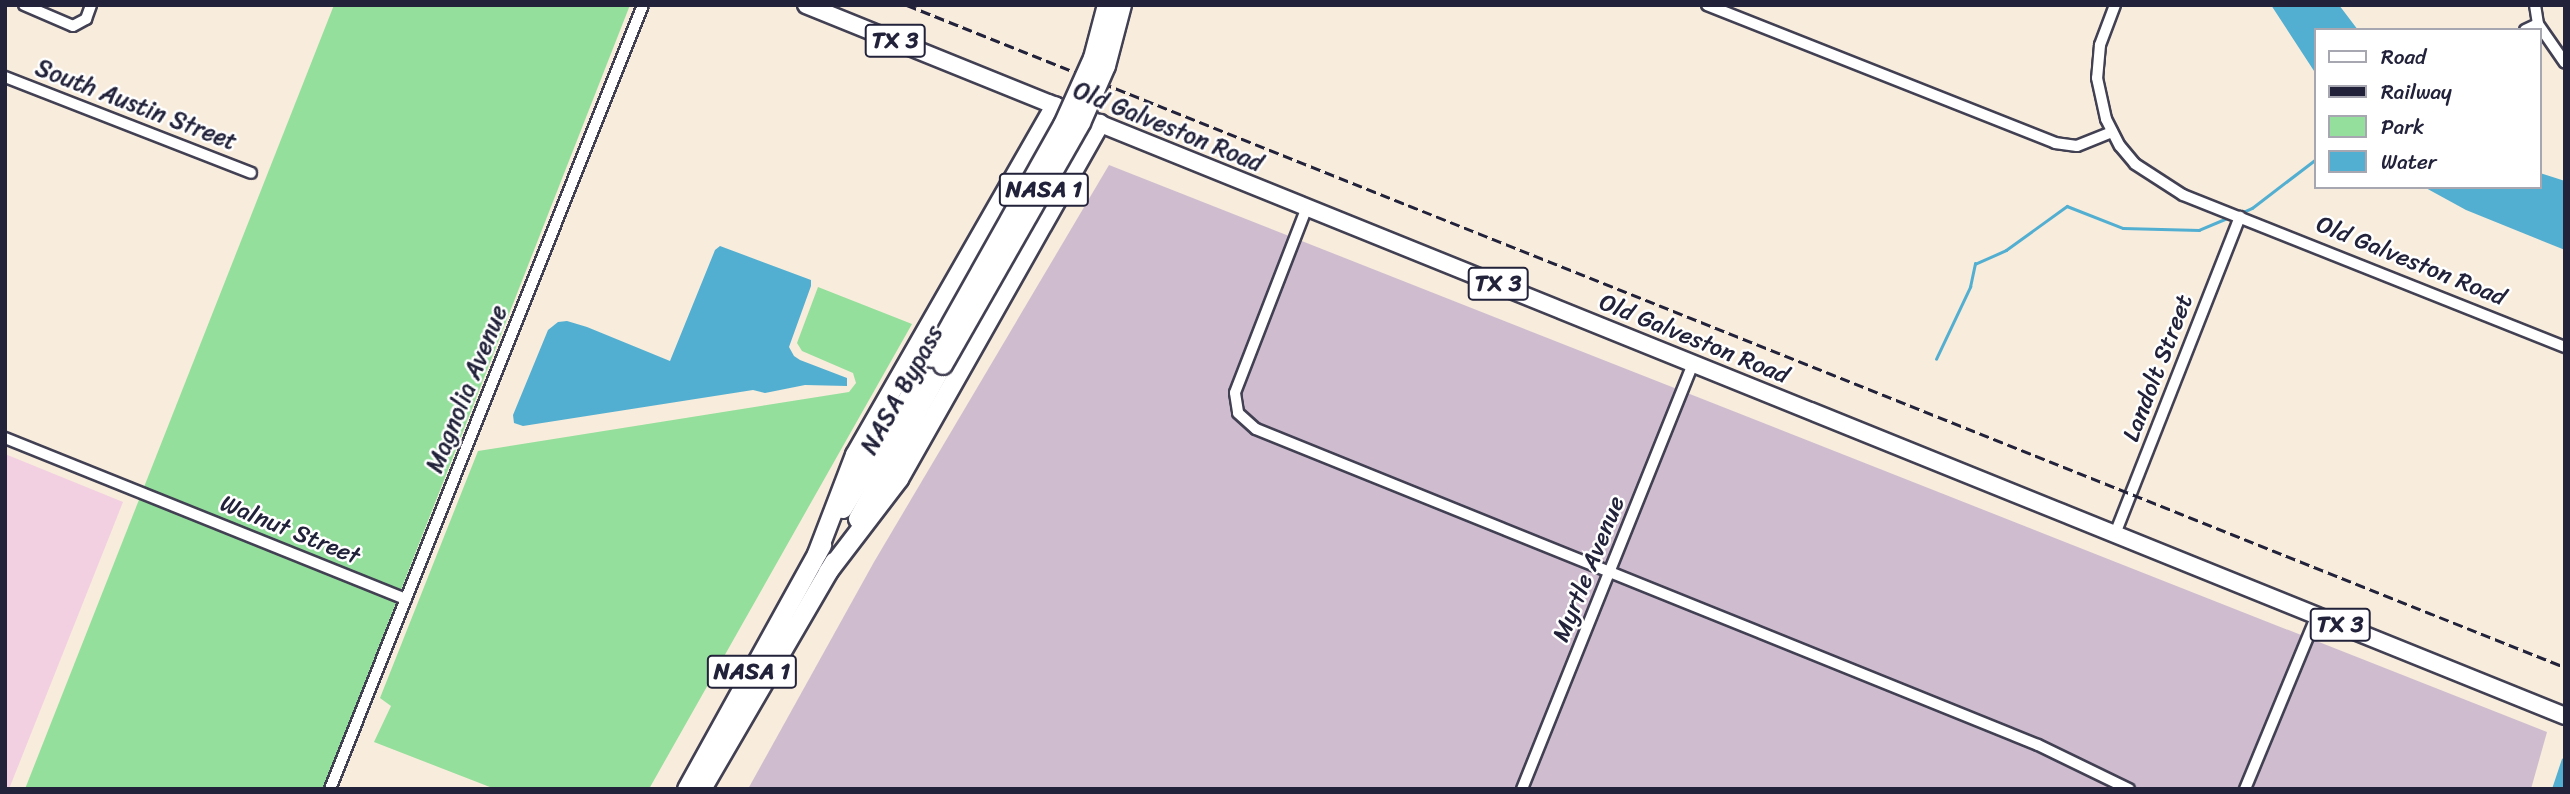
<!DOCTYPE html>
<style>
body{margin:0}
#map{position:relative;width:2570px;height:794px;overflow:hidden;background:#f8ecdc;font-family:Sriracha,sans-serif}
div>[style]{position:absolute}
.built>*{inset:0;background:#f2cfe1}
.industrial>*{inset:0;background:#cfbdcf}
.green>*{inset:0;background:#94df9b}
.water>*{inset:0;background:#53afd1}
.stream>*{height:2.5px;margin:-1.25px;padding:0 1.25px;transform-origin:1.25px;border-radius:1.25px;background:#53afd1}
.roads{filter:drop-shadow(2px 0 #424053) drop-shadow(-2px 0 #424053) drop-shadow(0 2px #424053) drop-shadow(0 -2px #424053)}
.street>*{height:10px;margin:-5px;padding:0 5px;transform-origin:5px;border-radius:5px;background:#fff}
.primary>*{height:16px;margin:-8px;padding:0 8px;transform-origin:8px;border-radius:8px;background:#fff}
.highway>*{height:18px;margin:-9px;padding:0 9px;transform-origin:9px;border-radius:9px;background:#fff}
.rail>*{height:2.5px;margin-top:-1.25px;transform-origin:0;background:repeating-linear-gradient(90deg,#22223b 0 10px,transparent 0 15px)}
.bridges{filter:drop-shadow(2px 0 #424053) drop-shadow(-2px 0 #424053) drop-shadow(0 2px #424053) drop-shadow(0 -2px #424053)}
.highway-bridge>*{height:18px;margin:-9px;padding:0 9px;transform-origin:9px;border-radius:9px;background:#fff}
span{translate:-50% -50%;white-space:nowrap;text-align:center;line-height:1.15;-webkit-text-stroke:5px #fff;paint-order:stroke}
.shield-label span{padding:2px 5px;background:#fff;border:2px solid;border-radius:5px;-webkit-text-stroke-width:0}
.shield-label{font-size:23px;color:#22223b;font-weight:700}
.street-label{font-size:24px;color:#22223b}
.frame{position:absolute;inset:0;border:7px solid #22223b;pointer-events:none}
.legend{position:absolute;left:2314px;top:28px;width:228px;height:161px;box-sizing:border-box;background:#fff;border:2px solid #a7a7b1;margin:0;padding:9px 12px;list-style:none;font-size:21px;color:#22223b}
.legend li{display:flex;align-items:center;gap:14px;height:35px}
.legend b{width:35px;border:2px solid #a7a7b1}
</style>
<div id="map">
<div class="built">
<i style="clip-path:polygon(5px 454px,123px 502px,9px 789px,5px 789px)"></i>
</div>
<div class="industrial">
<i style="clip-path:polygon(1109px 165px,2547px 732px,2531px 789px,748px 789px,874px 562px)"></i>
</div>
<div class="green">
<i style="clip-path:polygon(334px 5px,630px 5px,323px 789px,25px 789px)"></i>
<i style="clip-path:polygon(818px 287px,912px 324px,649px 789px,495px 789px,374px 742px,391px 706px,380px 698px,478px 451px,849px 392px,856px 383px,853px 373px,802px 351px,797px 343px)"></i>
</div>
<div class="water">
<i style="clip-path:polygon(2271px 5px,2339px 5px,2358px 30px,2316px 30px,2316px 74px)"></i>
<i style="clip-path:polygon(2540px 173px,2565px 181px,2565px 250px,2466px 210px,2424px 187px,2540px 187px)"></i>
<i style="clip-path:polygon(720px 246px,811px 280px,811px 286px,789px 347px,794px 356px,800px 360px,847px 378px,847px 386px,805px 385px,765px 393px,753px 390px,523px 426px,514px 423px,513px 415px,548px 330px,558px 322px,567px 321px,587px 327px,670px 361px,715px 250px)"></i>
<i style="clip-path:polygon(2565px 757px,2565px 789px,2552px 789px,2562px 759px)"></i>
</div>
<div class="stream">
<i style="left:2239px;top:214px;width:14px;rotate:-25deg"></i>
<i style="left:2252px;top:208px;width:81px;rotate:-37.4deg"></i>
<i style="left:1936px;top:359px;width:80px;rotate:-64.7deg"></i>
<i style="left:1970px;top:287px;width:24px;rotate:-78deg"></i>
<i style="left:1975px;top:264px;width:34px;rotate:-24deg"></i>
<i style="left:2006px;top:250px;width:75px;rotate:-35.8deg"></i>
<i style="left:2067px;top:206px;width:60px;rotate:21.4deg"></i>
<i style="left:2123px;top:228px;width:76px;rotate:1.5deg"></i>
<i style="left:2199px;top:230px;width:34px;rotate:-23deg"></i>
</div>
<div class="roads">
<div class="street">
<i style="left:24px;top:5px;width:53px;rotate:23.2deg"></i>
<i style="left:73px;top:26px;width:15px;rotate:-28deg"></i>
<i style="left:86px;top:19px;width:15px;rotate:-70deg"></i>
<i style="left:1707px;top:5px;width:374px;rotate:21.6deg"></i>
<i style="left:2055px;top:143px;width:22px;rotate:8deg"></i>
<i style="left:2077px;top:146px;width:38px;rotate:-22deg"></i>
<i style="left:2115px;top:5px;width:43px;rotate:110.6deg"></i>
<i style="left:2100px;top:45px;width:33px;rotate:95deg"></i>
<i style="left:2097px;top:78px;width:42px;rotate:77.6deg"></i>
<i style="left:2106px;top:119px;width:30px;rotate:63deg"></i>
<i style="left:2120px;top:146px;width:23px;rotate:50deg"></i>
<i style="left:2135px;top:164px;width:57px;rotate:32.9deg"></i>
<i style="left:2183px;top:195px;width:411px;rotate:21.7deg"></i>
<i style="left:2535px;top:5px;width:19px;rotate:81deg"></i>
<i style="left:2538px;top:24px;width:47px;rotate:55.3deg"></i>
<i style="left:2525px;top:30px;width:14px;rotate:-25deg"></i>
<i style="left:5px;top:77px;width:264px;rotate:21.3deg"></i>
<i style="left:1307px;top:207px;width:199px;rotate:111.2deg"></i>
<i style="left:1235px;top:393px;width:20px;rotate:81deg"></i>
<i style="left:1238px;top:413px;width:24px;rotate:42deg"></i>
<i style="left:1256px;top:429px;width:843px;rotate:22deg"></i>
<i style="left:2038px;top:745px;width:101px;rotate:25.8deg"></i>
<i style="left:5px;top:438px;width:432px;rotate:21.9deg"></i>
<i style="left:2115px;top:534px;width:341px;rotate:-68.5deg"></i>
<i style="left:330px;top:789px;width:844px;rotate:-68.24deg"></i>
<i style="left:1522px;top:789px;width:459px;rotate:-68.1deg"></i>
<i style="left:2245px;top:789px;width:188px;rotate:-67.5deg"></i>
</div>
<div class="primary">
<i style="left:806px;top:5px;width:1897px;rotate:22.01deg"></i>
</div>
<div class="highway">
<i style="left:843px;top:509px;width:175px;rotate:-59.5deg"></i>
<i style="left:858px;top:519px;width:176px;rotate:-61.1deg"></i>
<i style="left:817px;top:554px;width:106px;rotate:-69deg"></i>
<i style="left:855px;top:455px;width:402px;rotate:-60.2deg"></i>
<i style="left:828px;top:572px;width:117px;rotate:-52.6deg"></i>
<i style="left:899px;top:479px;width:408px;rotate:-60.5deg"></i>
<i style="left:687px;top:789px;width:279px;rotate:-61deg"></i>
<i style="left:702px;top:789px;width:263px;rotate:-59.8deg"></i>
</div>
</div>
<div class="rail">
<i style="left:907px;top:5px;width:1785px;rotate:21.77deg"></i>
</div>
<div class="bridges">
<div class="highway-bridge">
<i style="left:932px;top:358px;width:267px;rotate:-60.7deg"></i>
<i style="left:1063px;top:125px;width:73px;rotate:-65.9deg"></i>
<i style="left:1093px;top:58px;width:55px;rotate:-75.2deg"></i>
<i style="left:943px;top:365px;width:279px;rotate:-60.3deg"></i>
<i style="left:1081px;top:123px;width:62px;rotate:-66.3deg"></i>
<i style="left:1106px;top:66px;width:63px;rotate:-75.3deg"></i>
</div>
</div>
<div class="shield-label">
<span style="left:895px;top:41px">TX 3</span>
<span style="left:1044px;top:190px">NASA 1</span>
<span style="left:1498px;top:284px">TX 3</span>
<span style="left:2340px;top:625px">TX 3</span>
<span style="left:752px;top:672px">NASA 1</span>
</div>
<div class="street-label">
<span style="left:136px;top:105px;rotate:21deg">South Austin Street</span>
<span style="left:1168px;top:127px;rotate:22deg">Old Galveston Road</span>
<span style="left:2411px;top:261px;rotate:22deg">Old Galveston Road</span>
<span style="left:1694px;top:339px;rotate:22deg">Old Galveston Road</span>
<span style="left:2158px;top:368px;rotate:-69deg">Landolt Street</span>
<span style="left:467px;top:389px;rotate:-68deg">Magnolia Avenue</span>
<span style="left:902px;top:390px;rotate:-61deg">NASA Bypass</span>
<span style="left:290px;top:530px;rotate:22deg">Walnut Street</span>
<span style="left:1589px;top:569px;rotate:-68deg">Myrtle Avenue</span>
</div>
<div class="frame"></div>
<ul class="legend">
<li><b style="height:9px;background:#fff"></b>Road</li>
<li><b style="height:9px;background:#22223b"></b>Railway</li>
<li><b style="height:19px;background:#94df9b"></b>Park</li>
<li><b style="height:19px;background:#53afd1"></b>Water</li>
</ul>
</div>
